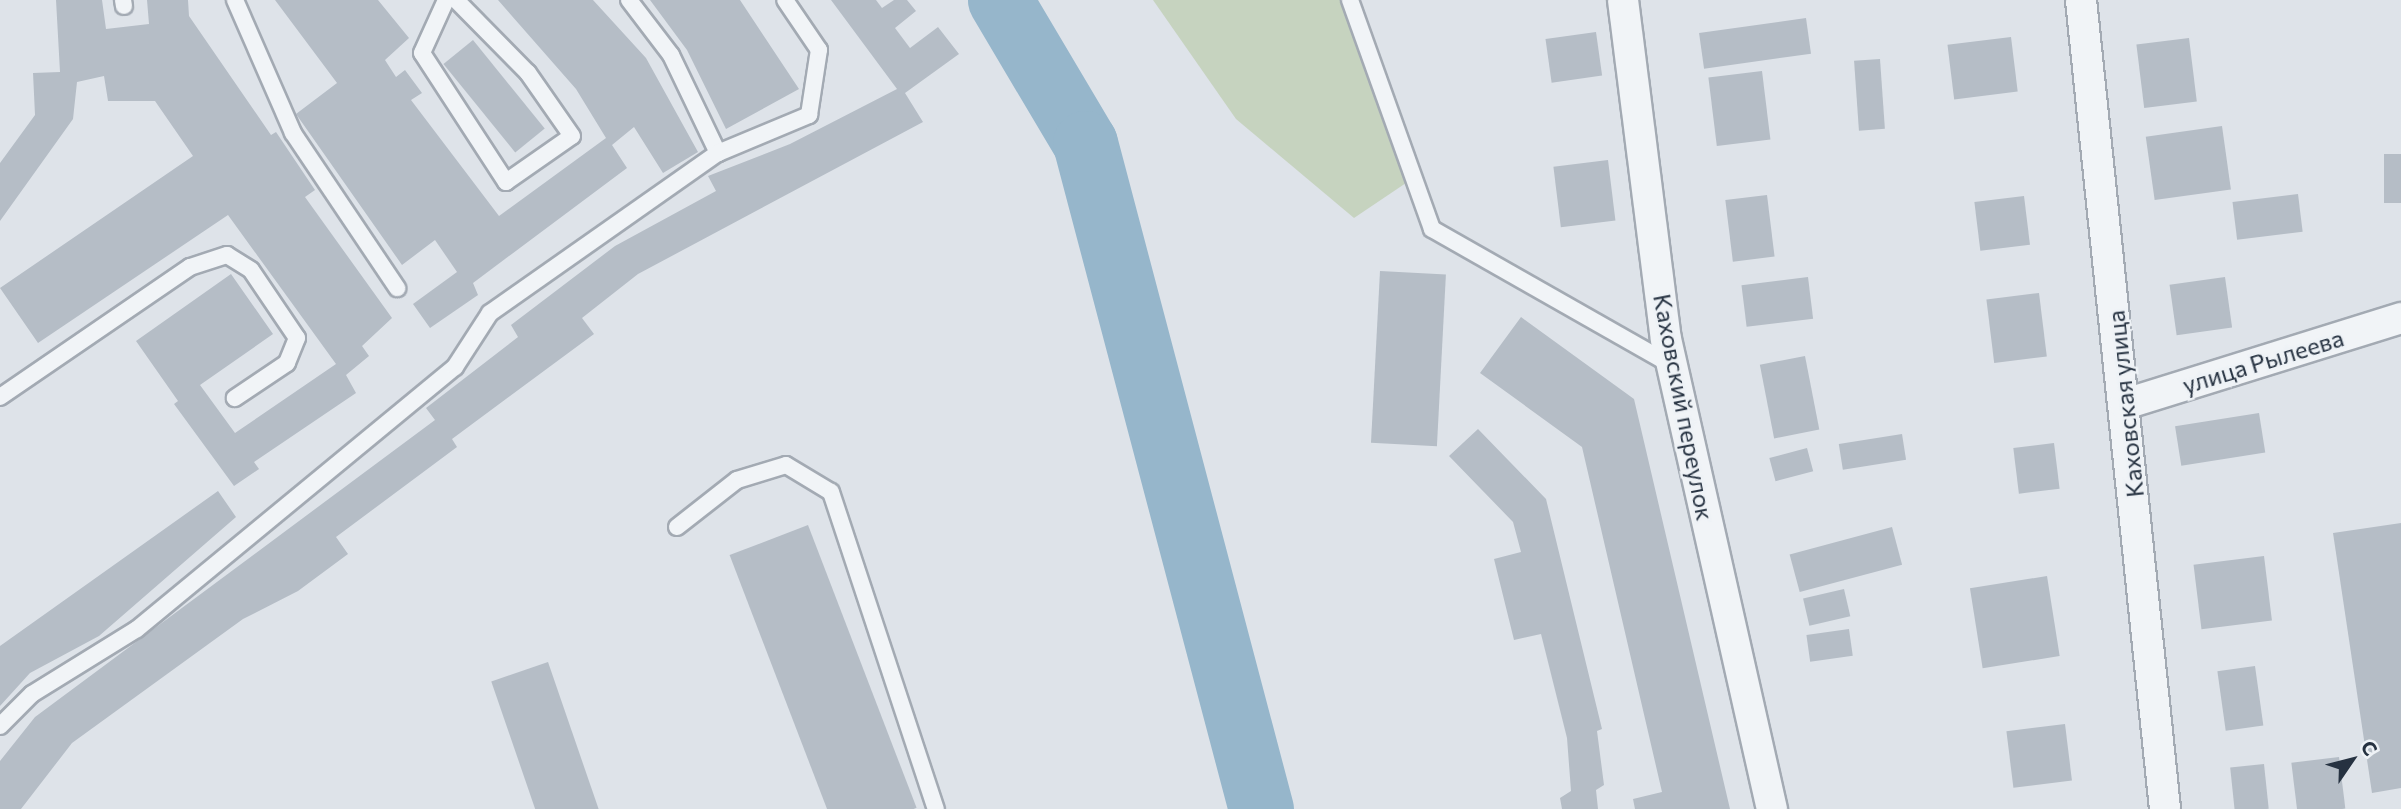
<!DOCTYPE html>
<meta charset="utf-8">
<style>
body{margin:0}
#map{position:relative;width:2401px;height:809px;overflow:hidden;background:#dee3e9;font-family:Commissioner,sans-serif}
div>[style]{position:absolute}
.green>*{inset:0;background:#c6d3bf}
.river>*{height:65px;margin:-32.5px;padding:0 32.5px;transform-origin:32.5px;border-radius:32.5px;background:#96b6cb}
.building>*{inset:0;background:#b5bdc6;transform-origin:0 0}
.roads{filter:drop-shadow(2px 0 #a3aab3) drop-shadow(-2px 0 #a3aab3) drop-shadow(0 2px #a3aab3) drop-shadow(0 -2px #a3aab3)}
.lane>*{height:16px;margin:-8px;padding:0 8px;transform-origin:8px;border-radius:8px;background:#f1f4f7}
.street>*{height:30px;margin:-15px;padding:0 15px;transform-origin:15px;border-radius:15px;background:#f1f4f7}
span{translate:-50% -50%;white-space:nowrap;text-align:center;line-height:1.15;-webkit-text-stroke:5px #eef2f6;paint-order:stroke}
.street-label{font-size:24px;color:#263241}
.north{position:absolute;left:2317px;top:725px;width:70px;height:70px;-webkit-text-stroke:5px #eef2f6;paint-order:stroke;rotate:55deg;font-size:19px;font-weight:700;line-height:28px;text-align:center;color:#263241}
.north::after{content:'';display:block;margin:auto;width:24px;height:32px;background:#263241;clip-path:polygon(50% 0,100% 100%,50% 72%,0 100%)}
</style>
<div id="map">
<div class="green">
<i style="clip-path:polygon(1153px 0,1356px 0,1406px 183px,1354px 218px,1236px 119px)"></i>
</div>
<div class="river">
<i style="left:1000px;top:0;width:166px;rotate:59.3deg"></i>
<i style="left:1085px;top:143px;width:689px;rotate:75.2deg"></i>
</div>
<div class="building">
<i style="clip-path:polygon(56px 0,102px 0,106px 29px,149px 24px,147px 0,188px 0,189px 16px,271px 135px,276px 132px,315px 190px,305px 197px,392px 318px,362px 346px,369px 356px,346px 375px,356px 393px,254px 462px,259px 469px,234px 486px,174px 404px,178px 401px,136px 341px,231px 274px,273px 334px,200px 385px,235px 433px,336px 364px,228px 215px,38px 343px,0 288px,193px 156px,155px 101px,108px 101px,104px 76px,77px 82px,73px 119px,0 221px,0 163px,35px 115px,33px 73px,60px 72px)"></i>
<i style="clip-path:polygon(275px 0,378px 0,409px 38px,385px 60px,396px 77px,405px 70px,422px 93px,411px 100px,499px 216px,606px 138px,576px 89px,498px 0,593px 0,646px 58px,698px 152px,663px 173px,634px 127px,612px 145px,627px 168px,473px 283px,478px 295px,430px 328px,413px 304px,457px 272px,435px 240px,402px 265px,296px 114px,337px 83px)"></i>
<i style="clip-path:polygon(650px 0,740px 0,799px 89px,726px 129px,687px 50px)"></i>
<i style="clip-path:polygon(831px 0,876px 0,882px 8px,894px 0,907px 0,916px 11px,895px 28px,910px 48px,938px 27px,959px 54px,905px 93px,923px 122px,638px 274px,582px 318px,594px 334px,452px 439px,457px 447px,336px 537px,348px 554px,298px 591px,243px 619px,72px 743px,21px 809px,0 809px,0 761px,35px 717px,435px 420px,426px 408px,518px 337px,511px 325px,615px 246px,716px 191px,708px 176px,790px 144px,897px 89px)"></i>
<i style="left:1806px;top:18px;width:36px;height:108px;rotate:82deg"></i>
<i style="left:1596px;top:32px;width:44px;height:51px;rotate:82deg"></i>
<i style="left:2011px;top:37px;width:55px;height:64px;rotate:83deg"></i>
<i style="left:2189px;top:38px;width:64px;height:53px;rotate:83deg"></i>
<i style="left:473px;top:40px;width:114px;height:38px;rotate:51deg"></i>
<i style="left:1880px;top:59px;width:70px;height:26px;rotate:86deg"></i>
<i style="left:1762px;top:71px;width:69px;height:54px;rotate:83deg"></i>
<i style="left:2222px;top:126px;width:64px;height:77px;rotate:82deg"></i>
<i style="left:2401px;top:154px;width:49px;height:17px;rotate:90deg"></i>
<i style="left:1608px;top:160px;width:61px;height:55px;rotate:83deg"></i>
<i style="left:2298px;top:194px;width:38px;height:66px;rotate:83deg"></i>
<i style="left:1767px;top:195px;width:62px;height:42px;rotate:83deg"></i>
<i style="left:2024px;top:196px;width:49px;height:50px;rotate:83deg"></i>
<i style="left:1380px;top:271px;width:66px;height:172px;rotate:3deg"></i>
<i style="left:1808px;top:277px;width:42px;height:67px;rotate:83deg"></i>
<i style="left:2225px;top:277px;width:51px;height:56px;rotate:82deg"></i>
<i style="left:2039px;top:293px;width:64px;height:53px;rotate:83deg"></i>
<i style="clip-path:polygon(1521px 317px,1634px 399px,1730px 809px,1635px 809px,1633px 799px,1662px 792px,1582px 447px,1480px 373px)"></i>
<i style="left:1805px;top:356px;width:75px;height:46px;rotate:79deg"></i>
<i style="left:2259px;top:413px;width:40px;height:85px;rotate:81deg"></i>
<i style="clip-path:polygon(1478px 429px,1546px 499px,1602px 729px,1597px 731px,1604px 785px,1596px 790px,1598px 809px,1562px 809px,1560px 798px,1571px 791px,1567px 738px,1541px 634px,1514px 640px,1494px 559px,1521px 552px,1513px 522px,1449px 456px)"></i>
<i style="left:1902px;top:434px;width:26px;height:64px;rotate:81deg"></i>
<i style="left:2054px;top:443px;width:46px;height:41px;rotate:83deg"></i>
<i style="left:1807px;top:448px;width:24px;height:39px;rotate:75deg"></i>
<i style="clip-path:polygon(218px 491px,236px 517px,99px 636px,30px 673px,0 706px,0 646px)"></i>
<i style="clip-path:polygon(2401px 523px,2401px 788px,2372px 793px,2333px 533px)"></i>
<i style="left:808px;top:525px;width:303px;height:84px;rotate:69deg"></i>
<i style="left:1892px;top:527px;width:39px;height:106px;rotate:75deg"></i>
<i style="left:2264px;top:556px;width:65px;height:71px;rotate:83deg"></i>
<i style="left:2047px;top:576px;width:81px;height:78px;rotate:81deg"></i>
<i style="left:1844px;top:589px;width:28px;height:42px;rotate:77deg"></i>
<i style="left:1849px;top:629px;width:27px;height:43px;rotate:82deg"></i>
<i style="left:548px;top:662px;width:156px;height:60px;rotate:71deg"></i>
<i style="left:2255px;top:666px;width:60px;height:38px;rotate:82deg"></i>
<i style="left:2065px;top:724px;width:57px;height:59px;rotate:83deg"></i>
<i style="left:2339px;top:757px;width:52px;height:48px;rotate:83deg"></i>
<i style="left:2264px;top:764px;width:45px;height:34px;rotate:84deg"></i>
</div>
<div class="roads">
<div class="lane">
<i style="left:123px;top:0;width:6px;rotate:81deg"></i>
<i style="left:235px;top:0;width:145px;rotate:66.4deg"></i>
<i style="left:293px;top:133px;width:187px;rotate:56.1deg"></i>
<i style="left:446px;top:0;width:58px;rotate:114.4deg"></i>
<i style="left:422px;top:53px;width:154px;rotate:56.9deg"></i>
<i style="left:506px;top:182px;width:80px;rotate:-34.9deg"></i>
<i style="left:572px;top:136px;width:77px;rotate:-124.9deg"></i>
<i style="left:528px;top:73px;width:103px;rotate:-134.6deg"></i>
<i style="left:629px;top:0;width:69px;rotate:52.6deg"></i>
<i style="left:671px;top:55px;width:109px;rotate:64.4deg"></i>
<i style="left:1350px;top:0;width:243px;rotate:70.3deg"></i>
<i style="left:1432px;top:229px;width:275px;rotate:29.6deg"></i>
<i style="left:0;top:397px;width:230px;rotate:-34.4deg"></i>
<i style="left:190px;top:267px;width:39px;rotate:-18deg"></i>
<i style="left:227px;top:255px;width:28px;rotate:32deg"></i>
<i style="left:251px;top:270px;width:82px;rotate:55.9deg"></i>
<i style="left:297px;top:338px;width:27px;rotate:112deg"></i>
<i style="left:287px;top:363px;width:63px;rotate:146.1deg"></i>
<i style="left:677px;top:527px;width:76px;rotate:-38.1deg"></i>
<i style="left:737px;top:480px;width:51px;rotate:-17deg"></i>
<i style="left:786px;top:465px;width:52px;rotate:31deg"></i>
<i style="left:831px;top:492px;width:334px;rotate:71.7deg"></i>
<i style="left:0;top:726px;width:45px;rotate:-45deg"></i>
<i style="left:32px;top:694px;width:123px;rotate:-31.8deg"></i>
<i style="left:137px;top:629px;width:412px;rotate:-39.5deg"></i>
<i style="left:455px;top:367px;width:64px;rotate:-57.1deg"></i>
<i style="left:490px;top:313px;width:279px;rotate:-35.1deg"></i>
<i style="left:718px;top:153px;width:99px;rotate:-22.7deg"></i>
<i style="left:809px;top:115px;width:66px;rotate:-81.3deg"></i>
<i style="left:819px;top:50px;width:60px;rotate:-124.2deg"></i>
</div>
<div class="street">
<i style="left:1623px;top:0;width:342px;rotate:82.8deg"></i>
<i style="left:1666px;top:339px;width:482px;rotate:77.3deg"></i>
<i style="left:2081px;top:0;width:813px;rotate:84.07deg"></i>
<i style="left:2125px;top:404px;width:289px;rotate:-17.3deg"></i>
</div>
</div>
<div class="street-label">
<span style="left:2263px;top:361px;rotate:-17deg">улица Рылеева</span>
<span style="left:2125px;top:404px;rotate:-96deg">Каховская улица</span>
<span style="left:1684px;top:407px;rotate:79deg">Каховский переулок</span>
</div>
<div class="north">С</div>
</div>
